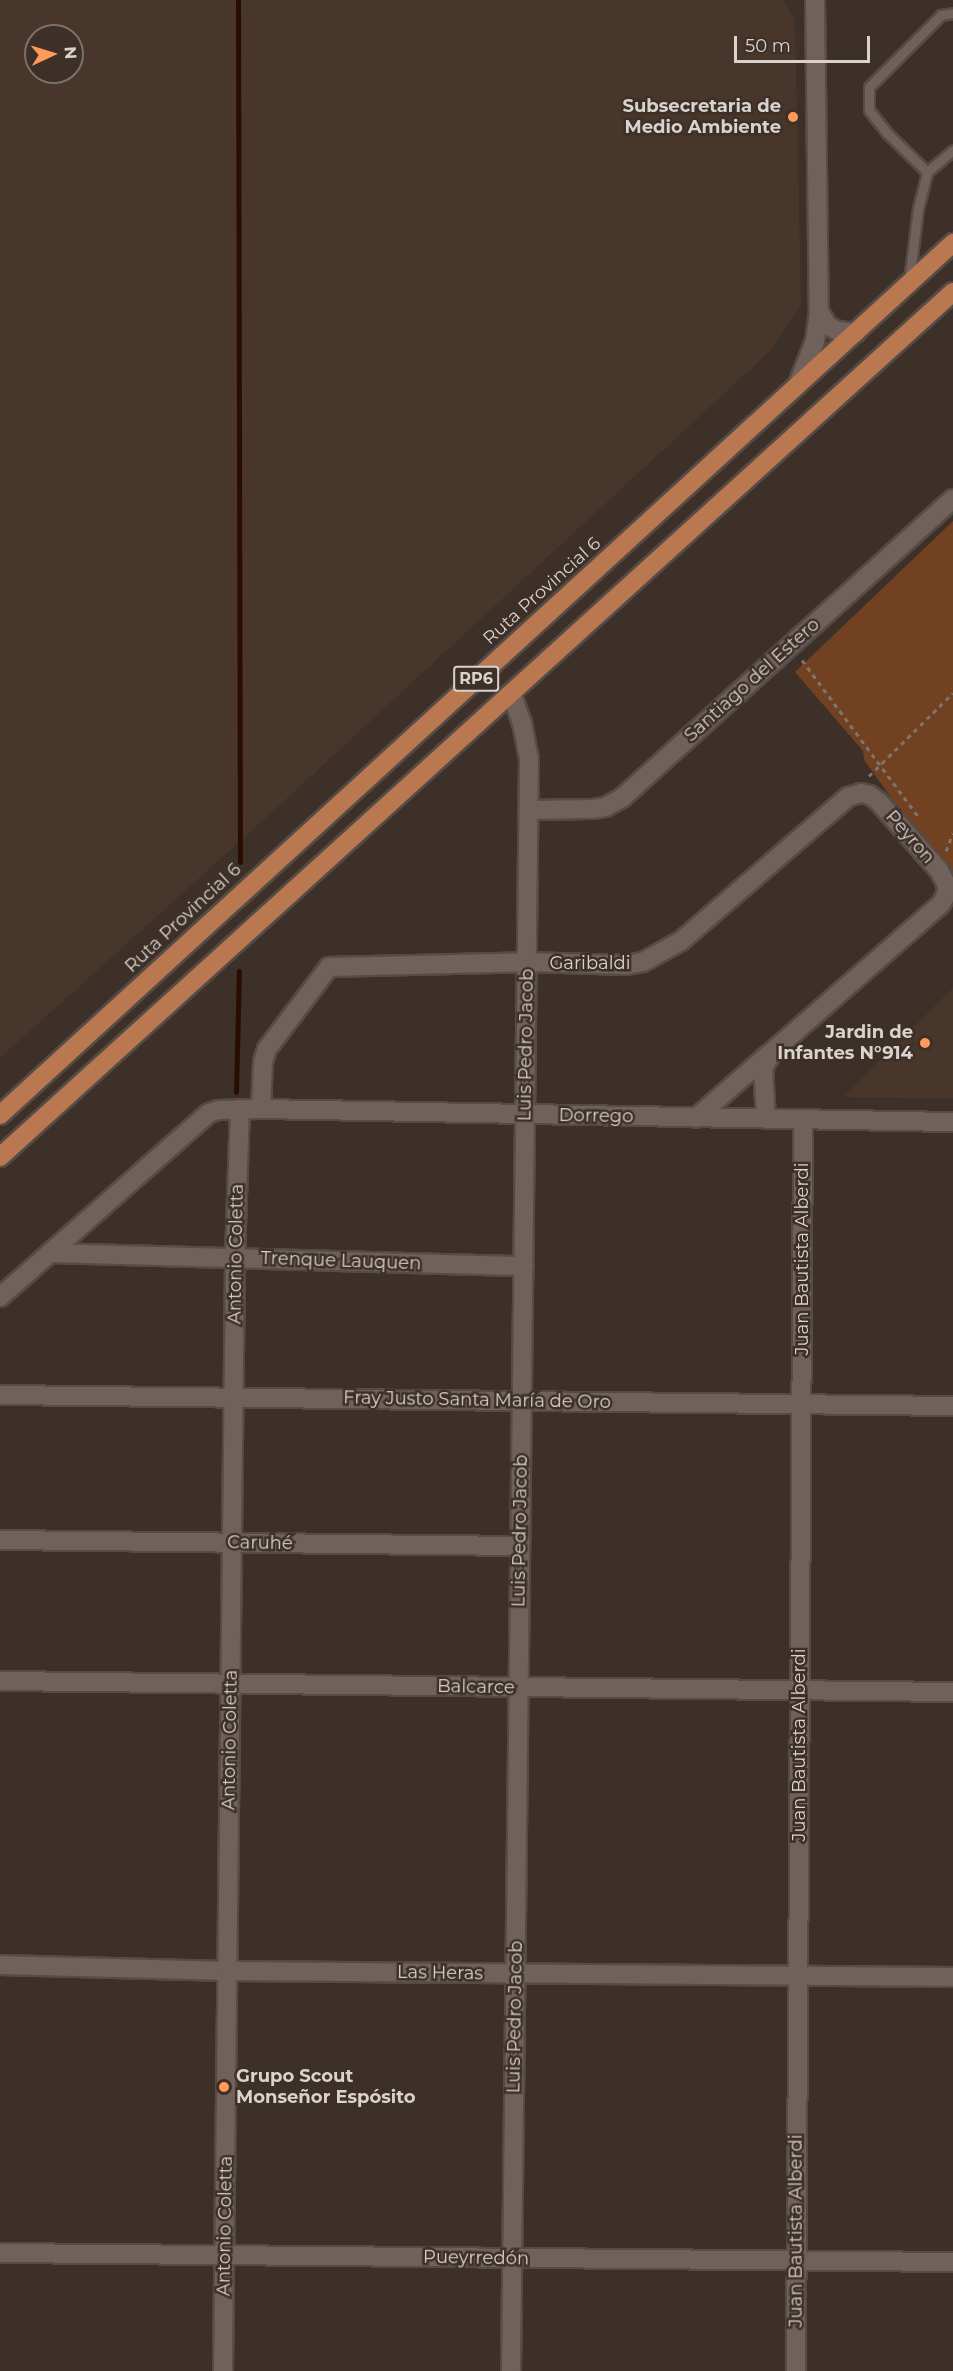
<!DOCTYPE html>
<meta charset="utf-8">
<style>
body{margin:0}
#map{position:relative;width:953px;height:2371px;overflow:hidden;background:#3c3028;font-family:Montserrat,sans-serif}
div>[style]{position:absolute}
.built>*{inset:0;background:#49362b}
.green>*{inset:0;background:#724122}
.stream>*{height:5px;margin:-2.5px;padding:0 2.5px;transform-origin:2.5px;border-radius:2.5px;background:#290d00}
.path>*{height:3px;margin-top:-1.5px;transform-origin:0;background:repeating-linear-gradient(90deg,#7e736d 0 4.5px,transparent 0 9px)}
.roads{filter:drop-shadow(2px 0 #564b46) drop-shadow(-2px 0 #564b46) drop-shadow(0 2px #564b46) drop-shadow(0 -2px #564b46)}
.lane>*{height:9px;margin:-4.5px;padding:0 4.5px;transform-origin:4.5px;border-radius:4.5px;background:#70625a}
.street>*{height:18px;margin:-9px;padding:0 9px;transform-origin:9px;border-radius:9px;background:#70625a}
.highway>*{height:18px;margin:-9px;padding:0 9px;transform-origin:9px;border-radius:9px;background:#b97850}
.dots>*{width:16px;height:16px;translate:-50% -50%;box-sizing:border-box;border:3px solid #3c3028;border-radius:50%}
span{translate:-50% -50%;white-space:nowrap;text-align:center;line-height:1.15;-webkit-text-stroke:5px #3c3028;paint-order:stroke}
.shield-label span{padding:2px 4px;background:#3c3028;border:2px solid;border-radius:4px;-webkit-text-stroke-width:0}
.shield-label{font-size:16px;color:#dad2cd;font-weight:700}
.poi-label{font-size:18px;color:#dad2cd;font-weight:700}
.right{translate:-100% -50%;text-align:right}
.left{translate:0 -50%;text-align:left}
.street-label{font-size:18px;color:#dad2cd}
.north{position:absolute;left:24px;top:24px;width:60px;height:60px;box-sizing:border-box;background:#3c3028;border:2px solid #7b716a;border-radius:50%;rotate:86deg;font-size:16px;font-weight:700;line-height:24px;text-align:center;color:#dad2cd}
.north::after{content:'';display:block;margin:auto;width:21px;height:27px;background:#ff9b5a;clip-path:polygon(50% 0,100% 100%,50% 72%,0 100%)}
.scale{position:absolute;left:734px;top:36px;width:136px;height:27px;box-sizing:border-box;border:3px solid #dad2cd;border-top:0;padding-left:8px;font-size:18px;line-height:21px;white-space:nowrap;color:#dad2cd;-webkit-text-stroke:4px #3c3028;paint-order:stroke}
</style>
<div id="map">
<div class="built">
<i style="clip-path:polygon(evenodd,0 0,783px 0,795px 20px,801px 306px,769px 352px,269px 815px,0 1058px,0 0,36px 36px,72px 36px,72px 72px,36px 72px,36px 36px)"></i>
<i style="clip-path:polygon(953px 988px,953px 1099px,843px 1097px)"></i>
</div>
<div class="green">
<i style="clip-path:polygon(953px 521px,953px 883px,864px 760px,863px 751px,795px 672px)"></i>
</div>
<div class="stream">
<i style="left:238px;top:0;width:862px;rotate:89.87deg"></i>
<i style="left:236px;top:1092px;width:121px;rotate:-88.6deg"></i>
</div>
<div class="path">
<i style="left:802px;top:660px;width:198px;rotate:53.4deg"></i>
<i style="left:869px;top:776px;width:118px;rotate:-44.7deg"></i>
<i style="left:946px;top:851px;width:19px;rotate:-69deg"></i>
</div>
<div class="roads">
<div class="lane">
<i style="left:927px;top:172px;width:56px;rotate:-135.7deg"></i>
<i style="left:887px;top:133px;width:29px;rotate:-128deg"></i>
<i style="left:869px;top:110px;width:23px;rotate:-90deg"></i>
<i style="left:869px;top:87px;width:102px;rotate:-45deg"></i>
<i style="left:941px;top:15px;width:12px;rotate:-9deg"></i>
<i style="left:909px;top:281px;width:73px;rotate:-82.9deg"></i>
<i style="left:918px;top:209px;width:38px;rotate:-76deg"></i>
<i style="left:927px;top:172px;width:34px;rotate:-40deg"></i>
</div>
<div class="street">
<i style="left:815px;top:0;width:312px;rotate:89.3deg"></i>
<i style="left:819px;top:312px;width:17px;rotate:57deg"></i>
<i style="left:828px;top:326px;width:11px;rotate:27deg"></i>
<i style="left:838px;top:331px;width:18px;rotate:6deg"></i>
<i style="left:798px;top:384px;width:46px;rotate:-68.4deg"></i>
<i style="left:815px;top:341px;width:29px;rotate:-82deg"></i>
<i style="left:529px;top:810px;width:64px;rotate:-0.9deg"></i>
<i style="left:593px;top:809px;width:12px;rotate:-9deg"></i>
<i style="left:605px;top:807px;width:19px;rotate:-28deg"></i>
<i style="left:622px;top:798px;width:446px;rotate:-42.1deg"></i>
<i style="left:261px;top:1109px;width:47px;rotate:-87.6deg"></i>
<i style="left:263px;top:1062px;width:14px;rotate:-73deg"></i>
<i style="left:267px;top:1049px;width:103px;rotate:-52.9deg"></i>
<i style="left:329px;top:967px;width:198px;rotate:-1.4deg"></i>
<i style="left:527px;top:962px;width:100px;rotate:1.7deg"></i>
<i style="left:627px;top:965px;width:16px;rotate:-11deg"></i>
<i style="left:643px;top:962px;width:43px;rotate:-28.9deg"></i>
<i style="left:681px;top:941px;width:221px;rotate:-40.8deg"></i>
<i style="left:848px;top:797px;width:14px;rotate:-17deg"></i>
<i style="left:861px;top:793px;width:9px;rotate:13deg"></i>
<i style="left:870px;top:795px;width:11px;rotate:38deg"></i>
<i style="left:879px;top:802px;width:91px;rotate:48.6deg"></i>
<i style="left:939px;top:870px;width:18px;rotate:63deg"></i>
<i style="left:947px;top:886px;width:9px;rotate:96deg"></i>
<i style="left:946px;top:895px;width:10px;rotate:119deg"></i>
<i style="left:941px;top:904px;width:223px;rotate:138.8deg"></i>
<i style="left:773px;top:1051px;width:20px;rotate:120deg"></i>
<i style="left:763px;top:1068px;width:51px;rotate:86.6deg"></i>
<i style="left:696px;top:1118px;width:97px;rotate:-41.2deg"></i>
<i style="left:50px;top:1253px;width:474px;rotate:1.6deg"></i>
<i style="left:0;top:1297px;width:278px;rotate:-41.4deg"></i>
<i style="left:209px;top:1113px;width:9px;rotate:-18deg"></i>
<i style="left:218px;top:1110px;width:43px;rotate:-1.3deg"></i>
<i style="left:261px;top:1109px;width:692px;rotate:1.08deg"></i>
<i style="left:0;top:1395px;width:953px;rotate:0.66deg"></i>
<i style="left:0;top:1540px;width:520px;rotate:0.66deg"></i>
<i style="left:0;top:1681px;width:953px;rotate:0.66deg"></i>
<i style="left:0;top:1965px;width:227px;rotate:1.5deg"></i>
<i style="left:227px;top:1971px;width:726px;rotate:0.47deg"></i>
<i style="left:0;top:2253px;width:953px;rotate:0.54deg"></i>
<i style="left:223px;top:2371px;width:1113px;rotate:-89.38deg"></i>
<i style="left:235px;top:1258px;width:149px;rotate:-88.1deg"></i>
<i style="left:511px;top:2371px;width:1612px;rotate:-89.36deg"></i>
<i style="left:529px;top:759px;width:37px;rotate:-101deg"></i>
<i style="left:522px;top:723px;width:32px;rotate:-110deg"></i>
<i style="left:796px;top:2371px;width:1251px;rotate:-89.68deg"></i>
</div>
<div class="highway">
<i style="left:0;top:1115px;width:1292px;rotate:-42.46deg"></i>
<i style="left:0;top:1157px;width:1287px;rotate:-42.23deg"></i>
</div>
</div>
<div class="dots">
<i style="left:793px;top:117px;background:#ff9b5a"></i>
<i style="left:925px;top:1043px;background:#ff9b5a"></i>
<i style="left:224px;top:2087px;background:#ff9b5a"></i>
</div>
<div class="shield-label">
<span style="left:476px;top:679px">RP6</span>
</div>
<div class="poi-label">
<span class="right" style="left:781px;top:117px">Subsecretaria de<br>Medio Ambiente</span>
<span class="right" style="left:913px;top:1043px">Jardin de<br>Infantes N°914</span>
<span class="left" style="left:236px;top:2087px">Grupo Scout<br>Monseñor Espósito</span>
</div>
<div class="street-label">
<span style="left:542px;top:591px;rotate:-42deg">Ruta Provincial 6</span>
<span style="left:752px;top:680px;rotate:-42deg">Santiago del Estero</span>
<span style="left:910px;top:837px;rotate:49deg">Peyron</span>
<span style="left:183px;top:918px;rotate:-43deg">Ruta Provincial 6</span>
<span style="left:590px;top:963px">Garibaldi</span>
<span style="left:526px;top:1045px;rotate:-89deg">Luis Pedro Jacob</span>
<span style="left:596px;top:1116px;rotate:1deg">Dorrego</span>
<span style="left:236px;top:1254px;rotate:-89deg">Antonio Coletta</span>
<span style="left:802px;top:1259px;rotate:-90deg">Juan Bautista Alberdi</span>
<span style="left:341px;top:1261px;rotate:2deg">Trenque Lauquen</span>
<span style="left:477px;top:1400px;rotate:1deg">Fray Justo Santa María de Oro</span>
<span style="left:520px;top:1531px;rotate:-89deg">Luis Pedro Jacob</span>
<span style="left:260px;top:1543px;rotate:1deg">Caruhé</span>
<span style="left:476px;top:1687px;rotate:1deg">Balcarce</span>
<span style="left:230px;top:1740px;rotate:-89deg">Antonio Coletta</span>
<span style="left:799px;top:1745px;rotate:-90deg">Juan Bautista Alberdi</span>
<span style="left:440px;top:1973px;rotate:1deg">Las Heras</span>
<span style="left:515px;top:2017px;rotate:-89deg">Luis Pedro Jacob</span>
<span style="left:225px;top:2226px;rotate:-89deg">Antonio Coletta</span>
<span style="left:796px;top:2231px;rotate:-90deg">Juan Bautista Alberdi</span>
<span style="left:476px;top:2258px;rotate:1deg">Pueyrredón</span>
</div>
<div class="north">N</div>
<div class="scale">50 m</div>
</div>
